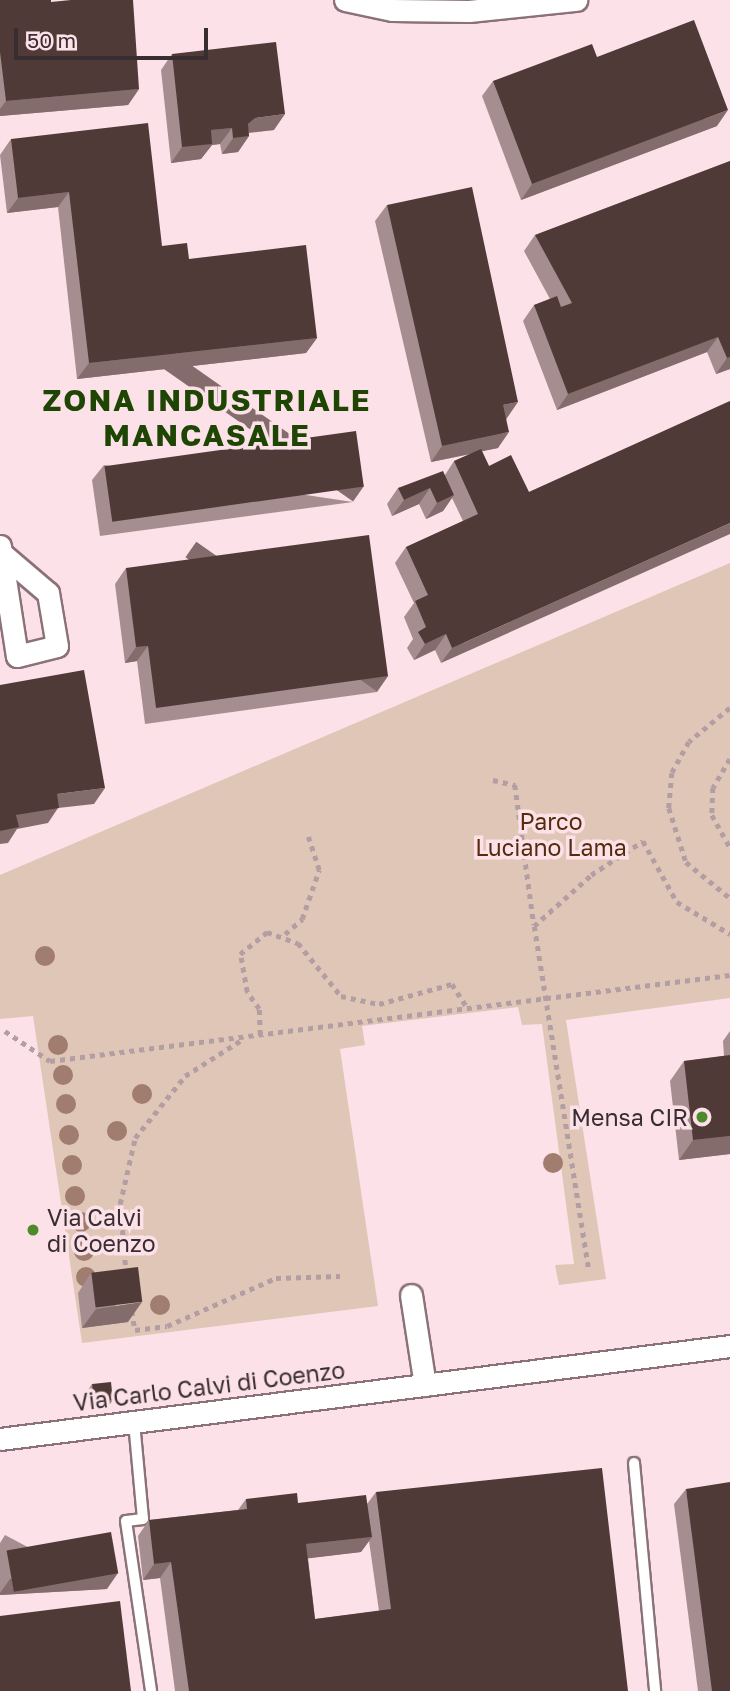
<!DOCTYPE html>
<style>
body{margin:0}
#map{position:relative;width:730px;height:1691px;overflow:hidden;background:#fce1e8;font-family:"Golos Text",sans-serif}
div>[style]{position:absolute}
.green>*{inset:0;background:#e0c6b6}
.path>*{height:4.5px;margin-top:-2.25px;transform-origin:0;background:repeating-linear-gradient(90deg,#b39ea4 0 5px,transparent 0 10px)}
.roads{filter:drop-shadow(2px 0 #8a7278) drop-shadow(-2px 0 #8a7278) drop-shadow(0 2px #8a7278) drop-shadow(0 -2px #8a7278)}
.service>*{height:10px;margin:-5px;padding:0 5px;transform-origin:5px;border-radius:5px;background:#fff}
.minor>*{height:21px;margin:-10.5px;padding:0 10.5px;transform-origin:10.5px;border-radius:10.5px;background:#fff}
.trees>*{width:20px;height:20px;margin:-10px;border-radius:50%;background:#a07d6f}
.wall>*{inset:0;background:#a68e90}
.shaded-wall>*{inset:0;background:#846c6c;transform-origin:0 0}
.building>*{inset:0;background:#503a37;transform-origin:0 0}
.dots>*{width:19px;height:19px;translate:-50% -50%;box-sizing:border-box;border:4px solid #fce1e8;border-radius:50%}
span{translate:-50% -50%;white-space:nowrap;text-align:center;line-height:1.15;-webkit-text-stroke:7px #fce1e8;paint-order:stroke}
.park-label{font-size:23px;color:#542c0c}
.poi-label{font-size:23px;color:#382e31}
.right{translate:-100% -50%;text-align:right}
.left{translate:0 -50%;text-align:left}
.street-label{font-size:23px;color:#382e31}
.district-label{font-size:30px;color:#1e4503;font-weight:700;letter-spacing:2px}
.scale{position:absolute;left:14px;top:28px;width:194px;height:32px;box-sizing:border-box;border:4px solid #382e31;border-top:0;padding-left:9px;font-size:21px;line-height:24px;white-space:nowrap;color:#382e31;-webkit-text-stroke:5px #fce1e8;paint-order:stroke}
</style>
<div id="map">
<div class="green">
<i style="clip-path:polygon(730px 563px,730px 998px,566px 1020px,606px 1279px,559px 1285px,555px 1265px,574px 1264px,542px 1024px,522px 1025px,518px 1007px,362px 1026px,365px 1045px,340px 1049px,378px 1306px,82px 1343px,33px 1016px,0 1019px,0 875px)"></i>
</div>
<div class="path">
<i style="left:730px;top:708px;width:53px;rotate:140.3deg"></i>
<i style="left:689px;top:742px;width:35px;rotate:119deg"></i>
<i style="left:672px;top:773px;width:35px;rotate:95deg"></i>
<i style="left:669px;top:808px;width:57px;rotate:72.5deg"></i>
<i style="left:686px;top:862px;width:57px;rotate:39.3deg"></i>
<i style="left:730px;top:759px;width:34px;rotate:120deg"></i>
<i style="left:713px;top:788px;width:27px;rotate:92deg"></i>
<i style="left:712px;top:815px;width:38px;rotate:61deg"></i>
<i style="left:493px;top:780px;width:23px;rotate:13deg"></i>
<i style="left:515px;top:785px;width:141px;rotate:82.3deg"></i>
<i style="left:285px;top:934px;width:23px;rotate:-41deg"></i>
<i style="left:302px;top:919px;width:52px;rotate:-70.9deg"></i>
<i style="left:319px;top:870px;width:36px;rotate:-108deg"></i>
<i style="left:5px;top:1031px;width:54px;rotate:33.7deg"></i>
<i style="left:50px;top:1061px;width:685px;rotate:-7.21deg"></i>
<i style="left:260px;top:1035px;width:26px;rotate:-92deg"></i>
<i style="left:259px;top:1009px;width:21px;rotate:-125deg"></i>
<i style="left:247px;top:992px;width:39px;rotate:-100deg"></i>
<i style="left:240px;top:954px;width:35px;rotate:-39deg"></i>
<i style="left:267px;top:932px;width:33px;rotate:20deg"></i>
<i style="left:298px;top:943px;width:68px;rotate:50.9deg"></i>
<i style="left:341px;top:996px;width:39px;rotate:12deg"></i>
<i style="left:379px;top:1004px;width:76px;rotate:-15.3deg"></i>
<i style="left:452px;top:984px;width:30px;rotate:57deg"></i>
<i style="left:588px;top:1267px;width:345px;rotate:-99deg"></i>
<i style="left:534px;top:926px;width:76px;rotate:-41.8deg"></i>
<i style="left:591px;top:875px;width:62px;rotate:-33.2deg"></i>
<i style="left:643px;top:841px;width:70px;rotate:60.9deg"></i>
<i style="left:677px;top:902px;width:62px;rotate:31.1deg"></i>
<i style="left:126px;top:1275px;width:71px;rotate:-94.8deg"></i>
<i style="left:120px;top:1204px;width:68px;rotate:-77.2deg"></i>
<i style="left:135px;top:1138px;width:80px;rotate:-51.1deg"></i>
<i style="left:185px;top:1076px;width:69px;rotate:-32.5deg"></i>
<i style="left:132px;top:1311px;width:19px;rotate:81deg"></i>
<i style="left:135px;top:1330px;width:32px;rotate:-7deg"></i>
<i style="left:167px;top:1326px;width:119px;rotate:-23.8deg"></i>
<i style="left:276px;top:1278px;width:64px;rotate:-1.8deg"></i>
</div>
<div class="roads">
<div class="service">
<i style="left:134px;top:1422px;width:97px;rotate:84.7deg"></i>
<i style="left:143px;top:1519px;width:17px;rotate:173deg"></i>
<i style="left:126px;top:1521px;width:172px;rotate:81.6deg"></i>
<i style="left:634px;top:1463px;width:229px;rotate:84.7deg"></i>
</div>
<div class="minor">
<i style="left:345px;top:0;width:48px;rotate:12deg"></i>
<i style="left:392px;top:10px;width:77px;rotate:0.7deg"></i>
<i style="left:469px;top:11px;width:108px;rotate:-5.9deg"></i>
<i style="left:0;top:546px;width:7px;rotate:82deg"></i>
<i style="left:1px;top:553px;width:104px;rotate:81.2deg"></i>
<i style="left:17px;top:656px;width:41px;rotate:-14deg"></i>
<i style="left:57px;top:646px;width:54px;rotate:-99.6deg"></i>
<i style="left:48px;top:593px;width:62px;rotate:-139.6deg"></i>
<i style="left:411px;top:1295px;width:91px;rotate:81.2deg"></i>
<i style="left:0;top:1439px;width:736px;rotate:-7.26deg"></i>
</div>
</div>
<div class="trees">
<i style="left:45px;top:956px"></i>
<i style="left:58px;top:1045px"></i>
<i style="left:63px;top:1075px"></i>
<i style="left:142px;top:1094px"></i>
<i style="left:66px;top:1104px"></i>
<i style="left:117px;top:1131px"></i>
<i style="left:69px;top:1135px"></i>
<i style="left:553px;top:1163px"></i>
<i style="left:72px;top:1165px"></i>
<i style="left:75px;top:1196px"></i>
<i style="left:81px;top:1222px"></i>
<i style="left:84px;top:1251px"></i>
<i style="left:86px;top:1277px"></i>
<i style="left:160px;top:1305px"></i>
</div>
<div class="wall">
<i style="clip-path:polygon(0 0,51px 2px,139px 89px,128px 105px,0 116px)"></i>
<i style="clip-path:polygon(172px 54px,274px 130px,249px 133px,249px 136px,238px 152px,222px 154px,220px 144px,212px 145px,201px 159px,171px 163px,161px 70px)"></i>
<i style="clip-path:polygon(597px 57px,717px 126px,521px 200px,482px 96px,493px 81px)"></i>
<i style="clip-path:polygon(11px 139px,162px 246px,189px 259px,317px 338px,306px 353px,77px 379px,58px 207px,7px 213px,0 155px)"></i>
<i style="clip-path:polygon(730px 161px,730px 369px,716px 374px,707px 352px,557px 410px,523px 321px,534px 305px,550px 299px,524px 251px,535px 235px)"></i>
<i style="clip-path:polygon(387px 205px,507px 418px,498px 448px,482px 451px,489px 466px,529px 492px,730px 401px,441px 663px,435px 650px,414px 660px,407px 648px,413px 639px,404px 617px,414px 603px,395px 563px,406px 547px,463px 521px,452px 498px,443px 511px,426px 519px,419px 504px,392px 516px,387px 504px,398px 488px,445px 475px,454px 461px,471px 454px,431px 462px,375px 221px)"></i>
<i style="clip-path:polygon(104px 465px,353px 502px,100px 536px,92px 480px)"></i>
<i style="clip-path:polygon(126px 568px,388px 676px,377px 692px,145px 724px,137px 661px,125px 663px,115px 584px)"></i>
<i style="clip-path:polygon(730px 1031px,730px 1154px,679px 1160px,670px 1081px,684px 1061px,724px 1056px,723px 1041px)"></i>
<i style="clip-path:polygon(91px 1273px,128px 1322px,82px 1328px,78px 1293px)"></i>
<i style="clip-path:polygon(92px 1384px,113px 1400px,109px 1405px,90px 1408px,88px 1390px)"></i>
<i style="clip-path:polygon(686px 1489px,730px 1691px,698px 1691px,674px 1504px)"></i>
<i style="clip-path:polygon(evenodd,376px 1492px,628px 1691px,175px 1691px,160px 1578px,143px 1580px,138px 1536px,149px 1520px,238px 1510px,246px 1499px,298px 1503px,367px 1504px,376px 1492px,369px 1541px,379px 1611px,315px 1619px,308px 1558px,361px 1552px,369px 1541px)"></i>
<i style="clip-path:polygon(5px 1535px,107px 1589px,0 1595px,0 1543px)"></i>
</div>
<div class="shaded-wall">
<i style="clip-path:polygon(139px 89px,128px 105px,0 116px,0 109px,6px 101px)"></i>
<i style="clip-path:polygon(728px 110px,717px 126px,521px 200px,532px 184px)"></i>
<i style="clip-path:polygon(285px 114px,274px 130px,244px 133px,249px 136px,238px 152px,222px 154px,233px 138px,255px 118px)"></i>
<i style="clip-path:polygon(232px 128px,220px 144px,212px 145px,201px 159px,171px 163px,182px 147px,211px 130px)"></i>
<i style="clip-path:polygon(69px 192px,58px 207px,7px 213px,18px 198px)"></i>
<i style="clip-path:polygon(718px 337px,707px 352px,557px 410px,568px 394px)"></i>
<i style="clip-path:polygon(317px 338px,306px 353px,77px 379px,89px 363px)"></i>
<i style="clip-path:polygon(730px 357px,730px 369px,716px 374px,727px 358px)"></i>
<i style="clip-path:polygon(518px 402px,507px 418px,492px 421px,503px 405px)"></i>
<i style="clip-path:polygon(509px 432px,498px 448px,431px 462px,442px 446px)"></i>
<i style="left:364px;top:486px;width:19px;height:255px;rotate:125deg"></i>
<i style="clip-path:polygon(430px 488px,419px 504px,392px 516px,404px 500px)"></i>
<i style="clip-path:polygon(454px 495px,443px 511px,426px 519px,437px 503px)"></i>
<i style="clip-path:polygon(730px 523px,730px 534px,441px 663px,452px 648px)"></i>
<i style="clip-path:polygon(446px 634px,435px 650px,414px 660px,425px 644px)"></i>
<i style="clip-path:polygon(148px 646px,137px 661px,125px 663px,136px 647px)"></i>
<i style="left:388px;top:676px;width:19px;height:234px;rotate:125deg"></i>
<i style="clip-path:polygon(105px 788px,94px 804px,58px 808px,48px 823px,17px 829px,8px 843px,0 844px,0 831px,16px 815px,57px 794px)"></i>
<i style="clip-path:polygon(730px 1136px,730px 1154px,679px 1160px,693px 1140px)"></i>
<i style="clip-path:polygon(142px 1302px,128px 1322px,82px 1328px,96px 1309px)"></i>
<i style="clip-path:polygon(113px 1400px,109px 1405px,90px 1408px,94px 1402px)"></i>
<i style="clip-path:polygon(372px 1537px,361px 1552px,295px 1560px,306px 1544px)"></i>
<i style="clip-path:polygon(171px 1562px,160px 1578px,143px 1580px,154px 1564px)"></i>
<i style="clip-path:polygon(118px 1573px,107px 1589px,0 1595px,0 1593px,10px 1579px)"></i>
</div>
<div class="building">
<i style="clip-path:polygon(0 0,51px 0,51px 2px,71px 0,133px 0,139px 89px,6px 101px,0 52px)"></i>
<i style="clip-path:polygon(694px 20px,728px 110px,532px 184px,493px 81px,592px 44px,597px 57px)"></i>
<i style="clip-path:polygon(276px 42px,285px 114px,255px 118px,248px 124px,249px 136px,233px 138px,232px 128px,211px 130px,212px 144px,182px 147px,172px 54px)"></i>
<i style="clip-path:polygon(148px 123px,162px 246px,187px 243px,189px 259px,306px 245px,317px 338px,89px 363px,69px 192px,18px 198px,11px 139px)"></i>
<i style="clip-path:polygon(730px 161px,730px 357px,727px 358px,718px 337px,568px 394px,534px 305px,557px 296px,561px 307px,572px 303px,535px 235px)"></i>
<i style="clip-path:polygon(472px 187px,518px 402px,503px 405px,509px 432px,442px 446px,387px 205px)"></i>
<i style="clip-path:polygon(730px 401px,730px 523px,452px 648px,446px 634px,425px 644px,418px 632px,426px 627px,415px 601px,428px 595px,406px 547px,478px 514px,454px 461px,481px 449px,489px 466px,511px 455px,529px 492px)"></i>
<i style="left:356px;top:431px;width:56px;height:254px;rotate:82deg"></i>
<i style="clip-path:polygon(443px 471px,454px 495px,437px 503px,430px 488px,404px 500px,398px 488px)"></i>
<i style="clip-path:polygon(369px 535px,388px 676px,156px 708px,148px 646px,136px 647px,126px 568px)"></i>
<i style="clip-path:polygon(84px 670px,105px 788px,57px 794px,59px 808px,16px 815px,19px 827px,0 831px,0 685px)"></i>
<i style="clip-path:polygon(730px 1055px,730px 1136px,693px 1140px,684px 1061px)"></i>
<i style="left:138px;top:1267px;width:35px;height:47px;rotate:83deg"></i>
<i style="left:111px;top:1382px;width:18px;height:19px;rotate:84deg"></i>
<i style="clip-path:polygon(602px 1468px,628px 1691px,189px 1691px,171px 1562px,154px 1564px,149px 1520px,247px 1509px,246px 1499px,297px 1493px,298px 1503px,366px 1495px,372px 1537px,306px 1544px,315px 1619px,391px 1609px,376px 1492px)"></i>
<i style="clip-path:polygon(730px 1482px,730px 1691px,712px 1691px,686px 1489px)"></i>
<i style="left:111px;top:1532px;width:42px;height:106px;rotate:80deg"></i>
<i style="clip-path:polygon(120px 1601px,131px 1691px,0 1691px,0 1616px)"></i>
</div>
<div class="dots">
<i style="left:702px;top:1117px;background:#4d8a29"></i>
<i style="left:33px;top:1230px;background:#4d8a29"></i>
</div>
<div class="park-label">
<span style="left:551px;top:834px">Parco<br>Luciano Lama</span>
</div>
<div class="poi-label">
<span class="right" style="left:688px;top:1117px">Mensa CIR</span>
<span class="left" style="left:47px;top:1230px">Via Calvi<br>di Coenzo</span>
</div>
<div class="street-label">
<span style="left:209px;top:1386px;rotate:-7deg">Via Carlo Calvi di Coenzo</span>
</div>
<div class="district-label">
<span style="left:207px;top:417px">ZONA INDUSTRIALE<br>MANCASALE</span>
</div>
<div class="scale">50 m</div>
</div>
